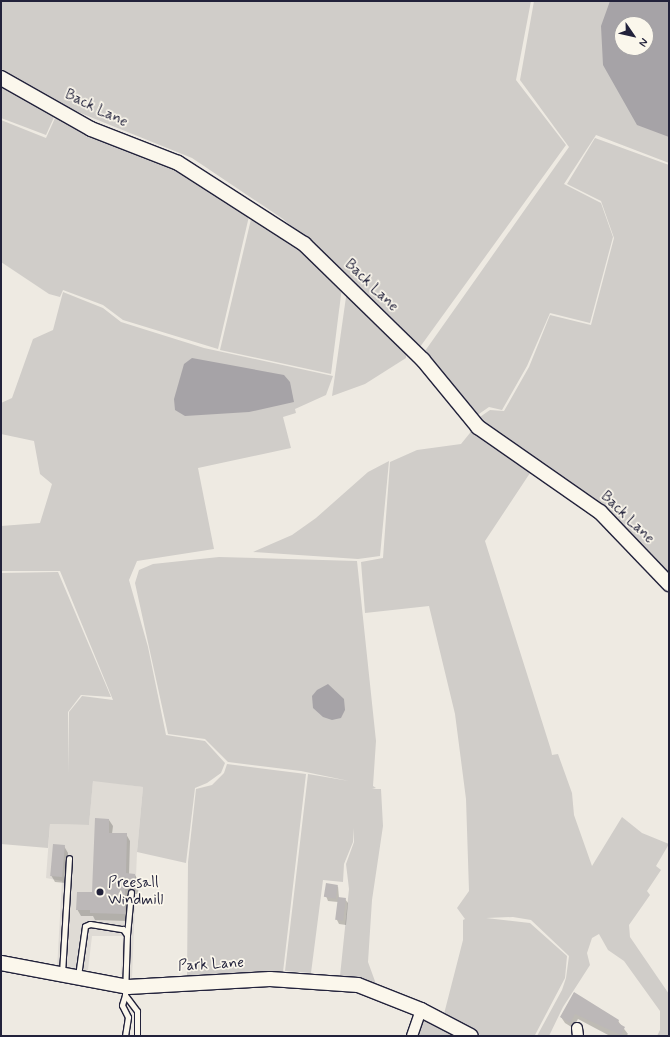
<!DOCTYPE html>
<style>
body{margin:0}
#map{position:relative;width:670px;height:1037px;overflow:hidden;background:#eeeae2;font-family:Mynerve,sans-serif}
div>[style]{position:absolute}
.built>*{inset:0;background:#dfdbd5}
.green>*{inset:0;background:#d0cdc9}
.water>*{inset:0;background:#a6a3a7}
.shadow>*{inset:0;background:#0003}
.building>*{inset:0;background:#bcb8b8;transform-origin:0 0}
.roads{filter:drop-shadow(1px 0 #22223b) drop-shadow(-1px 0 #22223b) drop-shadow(0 1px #22223b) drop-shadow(0 -1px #22223b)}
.lane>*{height:5px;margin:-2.5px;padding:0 2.5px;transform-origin:2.5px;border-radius:2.5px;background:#fbf7ec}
.street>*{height:10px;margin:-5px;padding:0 5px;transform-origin:5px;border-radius:5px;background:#fbf7ec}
.secondary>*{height:14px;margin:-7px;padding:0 7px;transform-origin:7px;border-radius:7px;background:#fbf7ec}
.dots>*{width:11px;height:11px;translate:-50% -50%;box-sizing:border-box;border:2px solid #fbf7ec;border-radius:50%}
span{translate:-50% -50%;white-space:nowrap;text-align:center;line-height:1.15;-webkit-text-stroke:3.5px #fbf7ec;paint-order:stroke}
.street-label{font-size:15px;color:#22223b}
.poi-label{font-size:15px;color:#22223b}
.left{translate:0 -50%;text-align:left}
.frame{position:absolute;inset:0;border:2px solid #22223b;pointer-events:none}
.north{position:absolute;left:614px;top:16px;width:40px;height:40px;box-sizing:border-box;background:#fbf7ec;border:1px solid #a4a2a5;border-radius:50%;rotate:124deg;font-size:11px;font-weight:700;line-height:16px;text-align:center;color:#22223b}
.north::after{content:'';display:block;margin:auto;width:14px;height:18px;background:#22223b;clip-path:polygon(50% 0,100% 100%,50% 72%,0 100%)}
</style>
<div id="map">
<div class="built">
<i style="clip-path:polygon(93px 780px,143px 787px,137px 852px,132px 978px,121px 974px,123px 936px,92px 936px,88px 970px,57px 969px,62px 881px,46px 878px,50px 824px,89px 825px)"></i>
</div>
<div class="green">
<i style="clip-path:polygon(1px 1px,531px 1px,516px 80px,566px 145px,420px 347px,340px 268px,283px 219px,192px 158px,63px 106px,1px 69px)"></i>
<i style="clip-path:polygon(evenodd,534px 1px,669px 1px,669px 163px,596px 135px,564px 184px,601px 203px,613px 237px,590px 323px,550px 313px,527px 366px,502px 410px,489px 407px,476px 416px,425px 351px,569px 147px,520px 80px,534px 1px,622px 24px,646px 24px,646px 48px,622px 48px,622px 24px)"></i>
<i style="clip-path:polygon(1px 82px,55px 115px,46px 135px,1px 118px)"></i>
<i style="clip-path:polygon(56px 116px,184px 170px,250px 212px,218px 349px,123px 320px,103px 305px,63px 290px,60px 297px,49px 294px,1px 262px,1px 120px,46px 138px)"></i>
<i style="clip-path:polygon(595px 138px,669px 165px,669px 579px,632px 542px,477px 419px,490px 410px,504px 411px,529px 367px,550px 315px,591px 325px,614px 238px,601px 201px,567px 184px)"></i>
<i style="clip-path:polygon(252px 215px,297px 241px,342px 287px,331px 374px,220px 350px)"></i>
<i style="clip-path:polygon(347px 290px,406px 349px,406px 358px,365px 384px,332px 396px)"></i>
<i style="clip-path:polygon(63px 292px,103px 308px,121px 322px,204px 348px,333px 376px,326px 395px,295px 409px,296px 413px,283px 417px,291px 448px,198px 468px,214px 549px,137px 561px,129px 580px,148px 647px,166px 735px,205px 741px,225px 763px,221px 773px,207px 783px,195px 788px,186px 863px,137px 852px,143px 787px,93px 781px,89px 825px,50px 824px,48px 848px,1px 844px,1px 573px,58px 572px,111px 697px,81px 695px,68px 712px,69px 773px,69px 712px,82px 696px,113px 700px,60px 571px,1px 571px,1px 526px,40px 523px,52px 484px,40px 474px,34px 441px,1px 434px,1px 403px,12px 398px,33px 339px,53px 330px)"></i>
<i style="clip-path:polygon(474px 428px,532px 470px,485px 541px,551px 750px,552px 755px,558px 754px,572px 793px,574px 815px,592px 866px,622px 817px,642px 833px,669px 844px,656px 866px,661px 870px,647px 891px,650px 895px,629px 925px,630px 937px,669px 994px,669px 1036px,657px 1036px,660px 1030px,660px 1011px,624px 961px,608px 950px,599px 934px,592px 938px,587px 953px,590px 965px,563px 1007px,549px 1036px,537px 1036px,562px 990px,566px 978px,569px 956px,531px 920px,513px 917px,486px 918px,530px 923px,567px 956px,565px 978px,535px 1035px,482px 1036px,444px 1014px,463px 940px,463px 920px,465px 919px,457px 908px,469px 891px,466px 799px,455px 714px,429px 606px,365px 613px,361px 562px,383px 558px,390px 462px,417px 450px,461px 444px)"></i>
<i style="clip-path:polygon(389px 461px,380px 556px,358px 559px,253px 552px,292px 535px,316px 518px,368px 472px)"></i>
<i style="clip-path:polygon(219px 557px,357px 561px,376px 741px,373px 786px,376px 788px,372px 789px,381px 789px,383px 826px,372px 900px,368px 962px,376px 984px,340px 976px,349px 889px,346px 864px,354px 842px,353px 828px,353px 842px,344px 864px,343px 882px,323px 880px,311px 973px,285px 971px,308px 774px,349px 781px,301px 771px,228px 762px,205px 739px,168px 734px,135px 583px,139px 570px,153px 564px)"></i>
<i style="clip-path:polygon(227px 764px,306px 774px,283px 972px,187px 978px,188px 862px,196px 789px,212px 785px,224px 773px)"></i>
<i style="clip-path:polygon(423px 1019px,456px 1036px,416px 1036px)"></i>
</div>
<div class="water">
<i style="clip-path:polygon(evenodd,610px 1px,669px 1px,669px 137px,637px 125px,603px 65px,601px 26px,610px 1px,622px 24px,646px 24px,646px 48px,622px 48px,622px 24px)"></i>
<i style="clip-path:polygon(192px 358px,284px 375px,290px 382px,294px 402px,249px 412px,185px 416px,175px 410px,174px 399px,184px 364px)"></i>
<i style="clip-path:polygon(328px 684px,344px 699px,345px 710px,341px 718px,332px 720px,323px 717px,313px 708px,312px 696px,317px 690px)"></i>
</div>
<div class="shadow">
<i style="clip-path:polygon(109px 820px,113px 826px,112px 834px,126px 834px,130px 841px,129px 875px,135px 875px,139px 882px,138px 894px,129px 894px,128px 921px,95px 920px,93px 916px,81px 916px,77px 909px,93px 893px)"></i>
<i style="clip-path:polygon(64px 846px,68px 853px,66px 883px,55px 882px,51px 875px)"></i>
<i style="clip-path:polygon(338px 886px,339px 898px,345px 899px,348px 903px,346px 925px,339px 924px,337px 920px,338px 902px,328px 901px,326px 896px)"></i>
<i style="clip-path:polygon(574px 993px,618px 1021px,628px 1034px,626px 1036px,610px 1036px,578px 1019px,573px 1028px,565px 1023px,561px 1017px)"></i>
</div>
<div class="building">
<i style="clip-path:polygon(95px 818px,109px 819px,109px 833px,127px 833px,126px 873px,135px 874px,135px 887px,125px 887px,125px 914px,90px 913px,90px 910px,76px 910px,77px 892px,92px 892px)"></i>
<i style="left:53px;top:844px;width:12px;height:32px;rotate:5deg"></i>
<i style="left:326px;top:883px;width:12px;height:14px;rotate:9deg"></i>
<i style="left:338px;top:897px;width:8px;height:23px;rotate:7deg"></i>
<i style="clip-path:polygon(574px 992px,619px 1020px,618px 1023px,625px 1027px,621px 1035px,575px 1014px,570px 1023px,560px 1017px)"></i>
</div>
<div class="roads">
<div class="lane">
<i style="left:127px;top:935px;width:43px;rotate:-84.7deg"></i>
<i style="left:62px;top:973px;width:115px;rotate:-86.5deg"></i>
<i style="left:78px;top:976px;width:50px;rotate:-82deg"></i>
<i style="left:85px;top:926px;width:5px;rotate:-22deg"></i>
<i style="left:90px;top:924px;width:33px;rotate:9deg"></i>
<i style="left:123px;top:929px;width:7px;rotate:56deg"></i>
<i style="left:127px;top:935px;width:60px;rotate:91.9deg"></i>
<i style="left:125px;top:995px;width:20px;rotate:53deg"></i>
<i style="left:137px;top:1011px;width:25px;rotate:90deg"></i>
<i style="left:125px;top:1036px;width:19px;rotate:-81deg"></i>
<i style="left:128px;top:1017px;width:13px;rotate:-117deg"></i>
<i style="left:122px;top:1005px;width:10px;rotate:-73deg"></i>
</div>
<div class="street">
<i style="left:577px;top:1028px;width:8px;rotate:83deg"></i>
<i style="left:412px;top:1036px;width:28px;rotate:-71deg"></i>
</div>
<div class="secondary">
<i style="left:1px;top:78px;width:103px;rotate:29.5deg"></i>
<i style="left:91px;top:129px;width:93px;rotate:21.3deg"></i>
<i style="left:178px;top:163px;width:150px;rotate:32.7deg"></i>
<i style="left:304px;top:244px;width:166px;rotate:44.3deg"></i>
<i style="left:423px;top:360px;width:87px;rotate:50.6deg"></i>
<i style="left:478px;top:427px;width:149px;rotate:34.9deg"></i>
<i style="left:600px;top:512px;width:100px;rotate:46.2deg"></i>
<i style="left:1px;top:963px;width:129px;rotate:10.7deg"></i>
<i style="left:128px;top:987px;width:142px;rotate:-3.2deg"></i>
<i style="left:270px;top:979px;width:88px;rotate:3.9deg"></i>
<i style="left:358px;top:985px;width:68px;rotate:21.6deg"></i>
<i style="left:421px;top:1010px;width:56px;rotate:27.5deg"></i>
</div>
</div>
<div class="dots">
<i style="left:100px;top:892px;background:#22223b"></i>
</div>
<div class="street-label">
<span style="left:96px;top:109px;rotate:26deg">Back Lane</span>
<span style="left:371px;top:286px;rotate:44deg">Back Lane</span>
<span style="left:627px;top:518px;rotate:44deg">Back Lane</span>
<span style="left:211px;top:965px;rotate:-3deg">Park Lane</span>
</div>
<div class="poi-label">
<span class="left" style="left:108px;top:892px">Preesall<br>Windmill</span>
</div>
<div class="frame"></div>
<div class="north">N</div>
</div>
